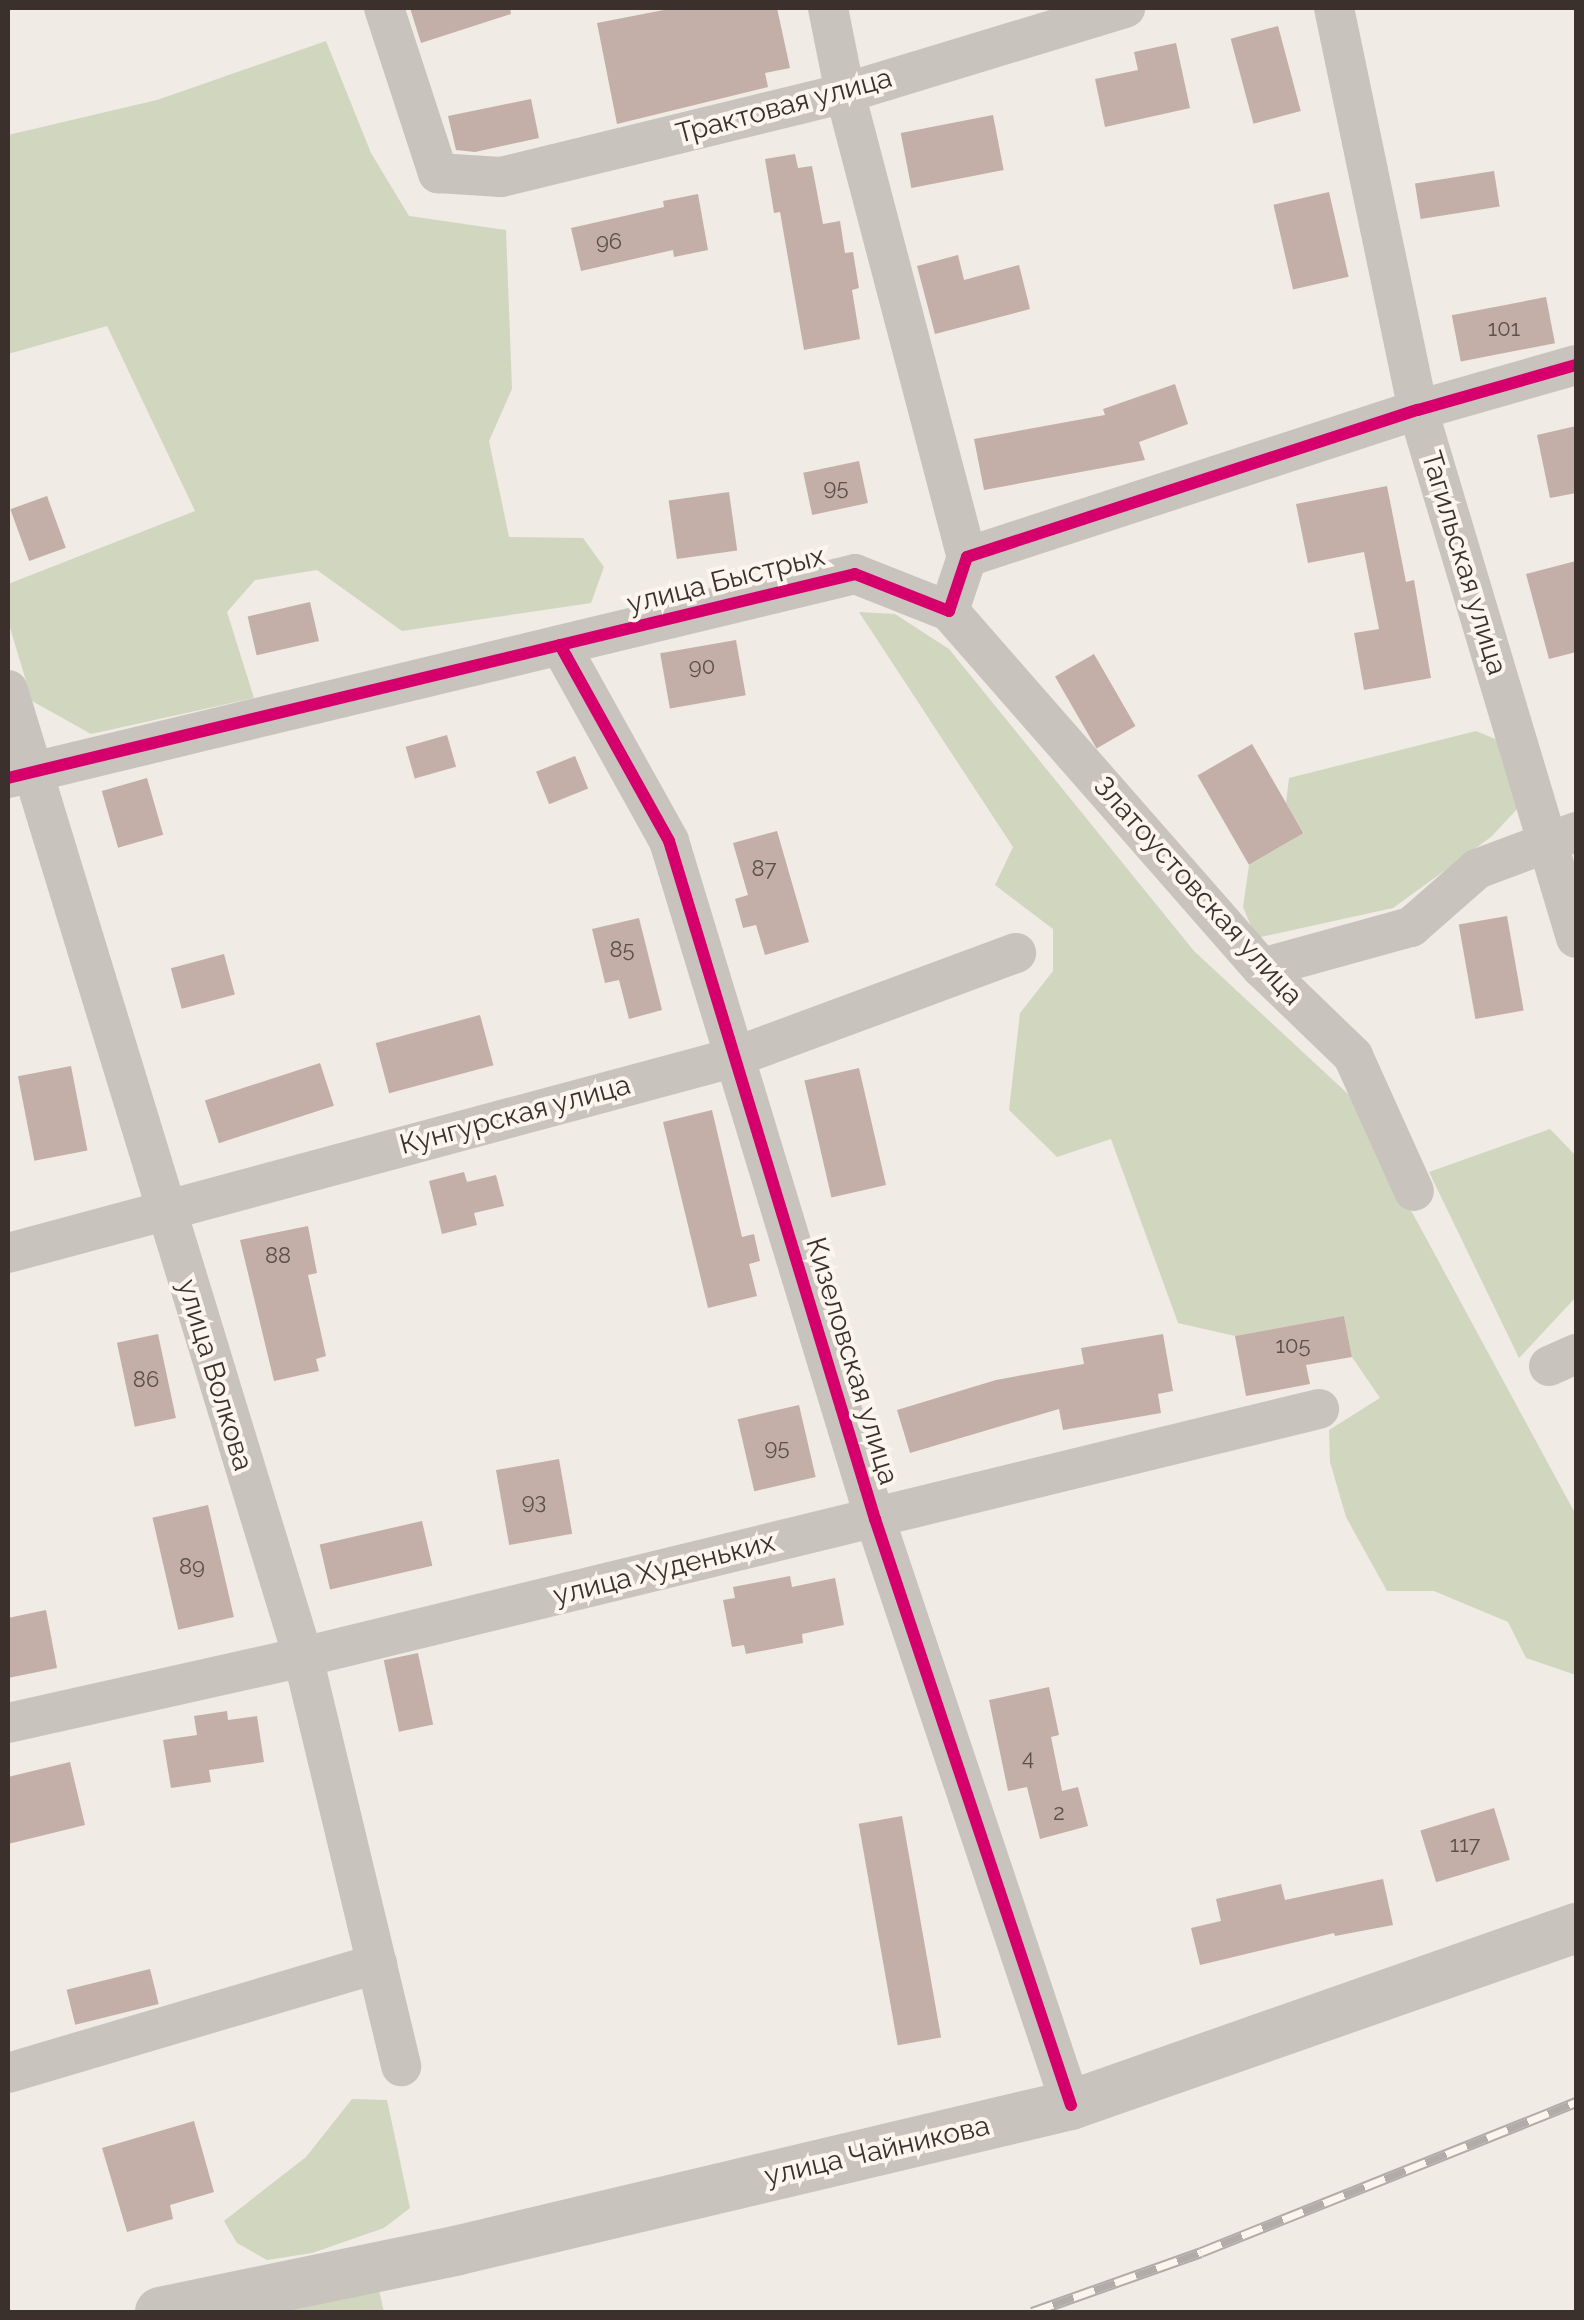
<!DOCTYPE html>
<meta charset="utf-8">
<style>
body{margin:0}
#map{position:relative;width:1584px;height:2320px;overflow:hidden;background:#f0ebe5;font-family:Raleway,sans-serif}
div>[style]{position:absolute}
.green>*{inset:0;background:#d1d6bf}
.building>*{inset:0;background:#c3afa7;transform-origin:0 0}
.minor>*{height:40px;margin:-20px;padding:0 20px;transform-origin:20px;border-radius:20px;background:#c9c3be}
.tertiary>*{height:50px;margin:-25px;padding:0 25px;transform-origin:25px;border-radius:25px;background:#c9c3be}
.rail>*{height:11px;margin-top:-5.5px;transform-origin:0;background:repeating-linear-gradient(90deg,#fbf5ee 0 22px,#b1aca8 0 44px);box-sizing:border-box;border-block:2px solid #b1aca8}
.cycleway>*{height:12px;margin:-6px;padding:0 6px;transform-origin:6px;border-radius:6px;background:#d6006c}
span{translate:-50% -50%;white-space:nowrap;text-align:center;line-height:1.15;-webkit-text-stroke:8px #fbf5ee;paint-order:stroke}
.number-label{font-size:22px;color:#5d504a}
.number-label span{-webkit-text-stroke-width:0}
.street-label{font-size:28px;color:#3b302b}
.frame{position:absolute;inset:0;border:10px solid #3b302b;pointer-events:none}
</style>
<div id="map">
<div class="green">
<i style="clip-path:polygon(326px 41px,371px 153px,409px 216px,506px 230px,512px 389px,489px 441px,509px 537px,583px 538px,604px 567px,591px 603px,402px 631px,317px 570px,255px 580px,227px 612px,254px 698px,91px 734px,32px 701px,8px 621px,8px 584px,195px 511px,107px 326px,8px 354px,8px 135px,157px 100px)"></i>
<i style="clip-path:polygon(859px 612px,895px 614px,949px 649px,1194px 951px,1348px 1094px,1576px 1515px,1576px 1675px,1526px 1658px,1508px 1622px,1434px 1591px,1387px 1591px,1346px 1517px,1330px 1462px,1329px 1430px,1380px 1398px,1352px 1357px,1344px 1316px,1235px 1336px,1178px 1323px,1111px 1139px,1057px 1157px,1009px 1110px,1020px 1013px,1053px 971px,1053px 929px,995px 885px,1013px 847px)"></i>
<i style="clip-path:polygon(1476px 731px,1500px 741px,1518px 808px,1491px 837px,1393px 908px,1256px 938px,1243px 907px,1249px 865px,1304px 833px,1286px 803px,1289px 778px)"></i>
<i style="clip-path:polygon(1550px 1129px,1576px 1156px,1576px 1297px,1519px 1358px,1429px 1172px)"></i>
<i style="clip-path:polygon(352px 2099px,387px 2100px,410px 2208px,384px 2228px,312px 2253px,267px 2260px,237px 2243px,224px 2221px,306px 2157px)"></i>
<i style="clip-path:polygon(378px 2286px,384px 2312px,284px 2312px)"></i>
</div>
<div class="building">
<i style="clip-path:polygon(410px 8px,510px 8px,511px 14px,421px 43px)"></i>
<i style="clip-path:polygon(674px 8px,777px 8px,790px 68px,765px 73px,768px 87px,617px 124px,597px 23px)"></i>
<i style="left:1278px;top:26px;width:88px;height:49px;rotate:75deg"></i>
<i style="clip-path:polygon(1176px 43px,1190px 108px,1105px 127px,1095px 79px,1138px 70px,1134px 52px)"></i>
<i style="clip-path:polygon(531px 99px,539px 138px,475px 152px,456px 150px,448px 116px)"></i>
<i style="left:993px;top:115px;width:56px;height:94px;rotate:79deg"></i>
<i style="clip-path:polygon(795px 154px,798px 168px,812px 166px,823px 224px,840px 221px,845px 253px,853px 252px,859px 288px,852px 290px,860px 339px,804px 350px,780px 212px,774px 213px,765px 159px)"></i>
<i style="left:1494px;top:171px;width:36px;height:80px;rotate:81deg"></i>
<i style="left:1329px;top:192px;width:87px;height:57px;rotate:77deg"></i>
<i style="clip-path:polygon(698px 194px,708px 250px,674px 257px,673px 250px,581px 271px,571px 228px,664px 207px,663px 201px)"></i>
<i style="clip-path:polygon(958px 255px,964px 280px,1019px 265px,1030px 309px,935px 334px,917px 266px)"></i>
<i style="left:1546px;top:297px;width:47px;height:96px;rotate:79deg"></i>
<i style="clip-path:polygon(1175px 384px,1188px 424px,1139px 442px,1145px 460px,984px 490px,974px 439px,1105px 415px,1103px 409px)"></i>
<i style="clip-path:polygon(1576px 426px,1576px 493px,1550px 498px,1537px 435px)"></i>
<i style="left:859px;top:461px;width:43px;height:57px;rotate:78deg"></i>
<i style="clip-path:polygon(1387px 486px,1406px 582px,1414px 580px,1431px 678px,1364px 690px,1354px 633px,1379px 629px,1364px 552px,1308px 563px,1296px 504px)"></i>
<i style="left:729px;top:492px;width:59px;height:61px;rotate:82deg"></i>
<i style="left:47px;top:496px;width:55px;height:39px;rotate:70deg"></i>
<i style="clip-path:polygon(1576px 561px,1576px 652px,1549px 659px,1526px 574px)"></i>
<i style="left:310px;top:602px;width:40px;height:64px;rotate:77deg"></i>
<i style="left:736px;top:640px;width:56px;height:77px;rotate:80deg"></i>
<i style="left:1094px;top:654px;width:83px;height:45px;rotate:60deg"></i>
<i style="left:447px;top:735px;width:33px;height:43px;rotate:74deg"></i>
<i style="left:1252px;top:744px;width:103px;height:63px;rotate:60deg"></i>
<i style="left:575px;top:756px;width:35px;height:42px;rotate:68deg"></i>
<i style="left:147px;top:778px;width:59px;height:47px;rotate:74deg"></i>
<i style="clip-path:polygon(777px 831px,809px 942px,765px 955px,756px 925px,743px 928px,735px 899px,748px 895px,733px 843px)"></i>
<i style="left:1507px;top:916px;width:96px;height:49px;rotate:80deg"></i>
<i style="clip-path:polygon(639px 918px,662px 1010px,629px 1019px,619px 980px,605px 983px,592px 929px)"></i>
<i style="left:224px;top:954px;width:42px;height:55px;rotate:75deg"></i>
<i style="left:480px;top:1015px;width:52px;height:108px;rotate:75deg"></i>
<i style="left:320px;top:1063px;width:45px;height:121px;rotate:72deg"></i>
<i style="left:71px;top:1066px;width:86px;height:54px;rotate:79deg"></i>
<i style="left:859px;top:1068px;width:120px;height:56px;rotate:77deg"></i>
<i style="clip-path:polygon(712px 1110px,742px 1237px,754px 1234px,760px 1261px,749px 1264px,757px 1296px,708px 1308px,663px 1122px)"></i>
<i style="clip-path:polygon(464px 1172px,467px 1182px,496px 1175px,504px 1206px,474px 1213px,477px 1225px,442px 1234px,429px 1181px)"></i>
<i style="clip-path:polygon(308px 1226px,317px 1273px,308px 1275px,326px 1356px,316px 1359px,319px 1371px,274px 1381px,240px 1240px)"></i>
<i style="clip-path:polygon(1344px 1316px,1352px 1357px,1306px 1365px,1310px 1384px,1246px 1396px,1235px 1336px)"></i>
<i style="left:158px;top:1334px;width:86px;height:42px;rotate:78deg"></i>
<i style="clip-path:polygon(1163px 1334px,1173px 1391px,1158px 1394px,1161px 1413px,1063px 1430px,1059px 1409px,910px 1453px,897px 1410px,996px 1380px,1084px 1364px,1081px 1348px)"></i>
<i style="left:799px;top:1405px;width:74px;height:63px;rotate:77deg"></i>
<i style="left:559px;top:1459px;width:76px;height:64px;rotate:80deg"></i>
<i style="left:208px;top:1505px;width:115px;height:57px;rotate:77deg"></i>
<i style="left:422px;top:1521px;width:46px;height:105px;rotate:77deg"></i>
<i style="clip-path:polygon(790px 1576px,792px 1587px,835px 1578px,844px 1625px,802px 1634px,803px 1643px,746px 1654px,744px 1645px,732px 1647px,723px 1600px,735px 1598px,733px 1587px)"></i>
<i style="clip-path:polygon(46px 1610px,57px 1668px,8px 1678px,8px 1618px)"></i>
<i style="left:418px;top:1653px;width:73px;height:35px;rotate:78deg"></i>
<i style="clip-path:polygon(1049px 1687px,1059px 1735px,1051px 1737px,1062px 1791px,1078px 1787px,1088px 1826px,1040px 1839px,1027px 1787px,1008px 1791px,989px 1700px)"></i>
<i style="clip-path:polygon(227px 1711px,228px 1720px,257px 1716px,264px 1762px,209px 1770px,211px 1782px,171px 1788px,163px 1740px,197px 1735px,194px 1716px)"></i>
<i style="clip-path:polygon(70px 1762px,85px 1825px,8px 1844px,8px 1777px)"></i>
<i style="left:1494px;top:1808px;width:54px;height:77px;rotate:73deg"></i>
<i style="left:902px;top:1816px;width:225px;height:44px;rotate:80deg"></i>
<i style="clip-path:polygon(1383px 1879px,1393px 1925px,1335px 1936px,1334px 1933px,1200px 1965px,1191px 1928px,1221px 1921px,1216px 1899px,1281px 1884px,1285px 1900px)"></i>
<i style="left:150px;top:1969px;width:36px;height:86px;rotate:76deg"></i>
<i style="clip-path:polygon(194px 2121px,214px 2192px,170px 2205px,173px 2219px,127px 2232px,102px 2148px)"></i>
</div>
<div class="minor">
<i style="left:384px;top:8px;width:174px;rotate:71.9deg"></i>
<i style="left:438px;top:173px;width:63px;rotate:3.6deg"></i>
<i style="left:501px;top:177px;width:354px;rotate:-13.7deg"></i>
<i style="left:845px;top:93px;width:293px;rotate:-16.9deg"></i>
<i style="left:828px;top:8px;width:87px;rotate:78.7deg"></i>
<i style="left:845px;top:93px;width:480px;rotate:75.3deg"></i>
<i style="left:1334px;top:8px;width:411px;rotate:78.2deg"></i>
<i style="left:1418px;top:410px;width:551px;rotate:73.34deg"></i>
<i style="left:949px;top:611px;width:475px;rotate:48.8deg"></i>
<i style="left:1262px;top:968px;width:127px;rotate:44deg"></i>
<i style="left:1353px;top:1056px;width:148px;rotate:65.7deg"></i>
<i style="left:560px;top:645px;width:224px;rotate:60.9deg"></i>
<i style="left:669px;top:841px;width:709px;rotate:73.1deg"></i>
<i style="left:875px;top:1519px;width:618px;rotate:71.51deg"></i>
<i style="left:8px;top:690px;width:1011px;rotate:73.03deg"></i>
<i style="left:303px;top:1657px;width:421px;rotate:76.5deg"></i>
<i style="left:8px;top:778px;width:871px;rotate:-13.54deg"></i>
<i style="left:855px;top:574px;width:101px;rotate:21.5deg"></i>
<i style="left:949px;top:611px;width:57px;rotate:-71.6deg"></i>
<i style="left:967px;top:557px;width:474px;rotate:-18.1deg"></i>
<i style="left:1418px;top:410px;width:164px;rotate:-15.9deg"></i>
<i style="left:1262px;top:968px;width:155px;rotate:-15.4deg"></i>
<i style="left:1411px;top:927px;width:88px;rotate:-41.3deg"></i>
<i style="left:1477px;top:869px;width:106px;rotate:-20.5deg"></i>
<i style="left:8px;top:1253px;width:750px;rotate:-15.07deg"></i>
<i style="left:732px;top:1058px;width:303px;rotate:-20.3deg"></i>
<i style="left:1549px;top:1366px;width:30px;rotate:-24deg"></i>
<i style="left:8px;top:1723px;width:302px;rotate:-12.6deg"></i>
<i style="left:303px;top:1657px;width:1046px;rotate:-13.72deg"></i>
<i style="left:8px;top:2073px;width:385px;rotate:-16.5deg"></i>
</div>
<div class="tertiary">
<i style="left:160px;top:2312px;width:305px;rotate:-11.7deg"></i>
<i style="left:459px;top:2250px;width:629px;rotate:-13.33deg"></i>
<i style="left:1071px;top:2105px;width:535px;rotate:-19.32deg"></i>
</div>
<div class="rail">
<i style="left:1032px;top:2312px;width:179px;rotate:-19.5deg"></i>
<i style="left:1201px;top:2252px;width:404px;rotate:-21.8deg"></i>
</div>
<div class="cycleway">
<i style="left:560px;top:645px;width:224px;rotate:60.9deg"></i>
<i style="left:669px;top:841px;width:709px;rotate:73.1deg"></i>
<i style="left:875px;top:1519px;width:618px;rotate:71.51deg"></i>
<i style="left:8px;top:778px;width:871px;rotate:-13.54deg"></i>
<i style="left:855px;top:574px;width:101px;rotate:21.5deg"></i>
<i style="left:949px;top:611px;width:57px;rotate:-71.6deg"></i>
<i style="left:967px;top:557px;width:474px;rotate:-18.1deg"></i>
<i style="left:1418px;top:410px;width:164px;rotate:-15.9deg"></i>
</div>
<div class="number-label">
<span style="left:609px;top:242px">96</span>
<span style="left:1504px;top:329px">101</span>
<span style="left:836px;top:488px">95</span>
<span style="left:702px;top:667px">90</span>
<span style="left:764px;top:869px">87</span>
<span style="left:622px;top:950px">85</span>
<span style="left:278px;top:1256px">88</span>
<span style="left:1293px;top:1346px">105</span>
<span style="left:146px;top:1380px">86</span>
<span style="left:777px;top:1448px">95</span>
<span style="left:534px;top:1502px">93</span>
<span style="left:192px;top:1567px">89</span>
<span style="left:1028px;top:1758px">4</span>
<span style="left:1059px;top:1813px">2</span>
<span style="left:1465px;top:1845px">117</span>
</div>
<div class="street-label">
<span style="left:784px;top:106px;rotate:-15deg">Трактовая улица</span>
<span style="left:1464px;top:563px;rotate:73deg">Тагильская улица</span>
<span style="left:726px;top:580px;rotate:-14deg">улица Быстрых</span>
<span style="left:1198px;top:891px;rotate:48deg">Златоустовская улица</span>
<span style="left:515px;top:1115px;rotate:-15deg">Кунгурская улица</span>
<span style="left:852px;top:1361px;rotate:73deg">Кизеловская улица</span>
<span style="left:215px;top:1375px;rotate:73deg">улица Волкова</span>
<span style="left:664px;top:1569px;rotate:-14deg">улица Худеньких</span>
<span style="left:877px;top:2151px;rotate:-13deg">улица Чайникова</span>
</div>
<div class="frame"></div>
</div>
